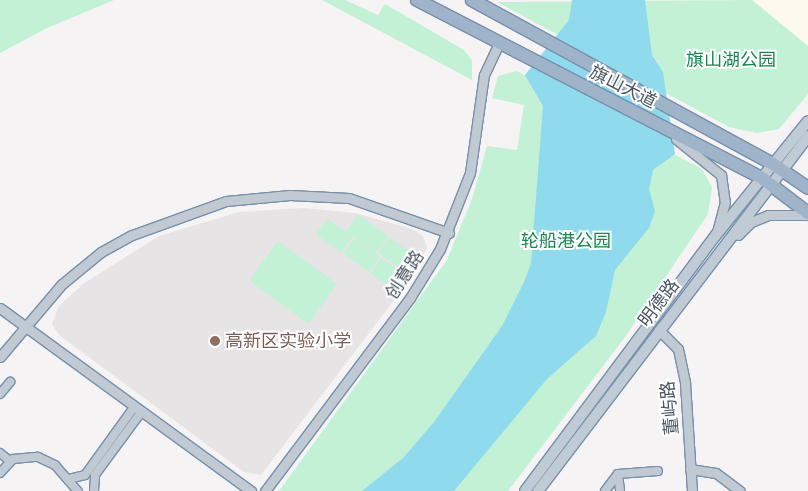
<!DOCTYPE html>
<meta charset="utf-8">
<style>
body{margin:0}
#map{position:relative;width:808px;height:491px;overflow:hidden;background:#f5f3f3;font-family:Helvetica,"Noto Sans SC",sans-serif}
div>[style]{position:absolute}
.commercial>*{inset:0;background:#fdf9ef}
.education>*{inset:0;background:#e6e4e5}
.green>*{inset:0;background:#c3f1d5;transform-origin:0 0}
.water>*{inset:0;background:#90daee}
.roads{filter:drop-shadow(1px 0 #7690ad) drop-shadow(-1px 0 #7690ad) drop-shadow(0 1px #7690ad) drop-shadow(0 -1px #7690ad)}
.minor>*{height:8px;margin:-4px;padding:0 4px;transform-origin:4px;border-radius:4px;background:#c1cad2}
.tertiary>*{height:9px;margin:-4.5px;padding:0 4.5px;transform-origin:4.5px;border-radius:4.5px;background:#c1cad2}
.secondary>*{height:10px;margin:-5px;padding:0 5px;transform-origin:5px;border-radius:5px;background:#c1cbd6}
.trunk>*{height:12px;margin:-6px;padding:0 6px;transform-origin:6px;border-radius:6px;background:#9fb4c9}
.dots>*{width:14px;height:14px;translate:-50% -50%;box-sizing:border-box;border:2px solid #fff;border-radius:50%}
span{translate:-50% -50%;white-space:nowrap;text-align:center;line-height:1.15;-webkit-text-stroke:4px #fff;paint-order:stroke}
.park-label{font-size:18px;color:#17864f}
.street-label{font-size:18px;color:#4a5661}
.education-label{font-size:18px;color:#785e54}
.left{translate:0 -50%;text-align:left}
</style>
<div id="map">
<div class="commercial">
<i style="clip-path:polygon(752px 0,808px 0,808px 46px)"></i>
</div>
<div class="education">
<i style="clip-path:polygon(304px 208px,355px 213px,412px 229px,423px 236px,427px 248px,407px 283px,261px 475px,244px 472px,59px 335px,52px 324px,59px 306px,83px 284px,159px 236px,239px 212px)"></i>
</div>
<div class="green">
<i style="clip-path:polygon(0 0,114px 0,47px 28px,0 53px)"></i>
<i style="clip-path:polygon(322px 0,345px 0,378px 15px,385px 4px,464px 50px,472px 60px,472px 80px)"></i>
<i style="clip-path:polygon(752px 0,808px 46px,808px 94px,779px 129px,757px 133px,729px 127px,497px 2px)"></i>
<i style="clip-path:polygon(517px 71px,702px 169px,712px 187px,708px 214px,625px 337px,508px 491px,279px 491px,447px 260px,472px 199px,487px 146px,517px 150px,524px 105px,492px 98px,498px 76px)"></i>
<i style="clip-path:polygon(358px 214px,388px 236px,376px 253px,353px 236px,341px 253px,316px 234px,328px 219px,346px 232px)"></i>
<i style="left:389px;top:237px;width:37px;height:19px;rotate:36deg"></i>
<i style="left:354px;top:238px;width:32px;height:19px;rotate:35deg"></i>
<i style="left:278px;top:241px;width:73px;height:49px;rotate:36deg"></i>
<i style="left:381px;top:258px;width:32px;height:19px;rotate:35deg"></i>
</div>
<div class="water">
<i style="clip-path:polygon(572px 0,645px 0,652px 55px,663px 72px,675px 154px,653px 170px,649px 189px,655px 211px,649px 228px,615px 270px,606px 312px,596px 336px,547px 379px,454px 491px,362px 491px,403px 458px,434px 422px,502px 326px,524px 282px,531px 263px,543px 106px,525px 75px,569px 20px)"></i>
</div>
<div class="roads">
<div class="minor">
<i style="left:0;top:394px;width:16px;rotate:-50deg"></i>
<i style="left:0;top:453px;width:13px;rotate:39deg"></i>
<i style="left:0;top:473px;width:19px;rotate:-47deg"></i>
<i style="left:13px;top:459px;width:25px;rotate:-5deg"></i>
<i style="left:38px;top:457px;width:19px;rotate:25deg"></i>
<i style="left:55px;top:465px;width:35px;rotate:49deg"></i>
<i style="left:618px;top:474px;width:17px;rotate:83deg"></i>
<i style="left:69px;top:479px;width:16px;rotate:-14deg"></i>
<i style="left:85px;top:475px;width:85px;rotate:-54.1deg"></i>
<i style="left:94px;top:491px;width:16px;rotate:-86deg"></i>
<i style="left:95px;top:475px;width:79px;rotate:-53.7deg"></i>
<i style="left:605px;top:491px;width:21px;rotate:-53deg"></i>
<i style="left:618px;top:474px;width:40px;rotate:-4.3deg"></i>
</div>
<div class="tertiary">
<i style="left:676px;top:139px;width:58px;rotate:38.7deg"></i>
<i style="left:721px;top:175px;width:27px;rotate:82deg"></i>
<i style="left:725px;top:202px;width:31px;rotate:105deg"></i>
<i style="left:738px;top:235px;width:18px;rotate:-45deg"></i>
<i style="left:751px;top:222px;width:18px;rotate:-22deg"></i>
<i style="left:768px;top:215px;width:40px"></i>
<i style="left:0;top:308px;width:311px;rotate:36.1deg"></i>
<i style="left:662px;top:326px;width:5px;rotate:127deg"></i>
<i style="left:659px;top:330px;width:27px;rotate:45deg"></i>
<i style="left:678px;top:349px;width:35px;rotate:78deg"></i>
<i style="left:685px;top:383px;width:108px;rotate:86.3deg"></i>
<i style="left:0;top:357px;width:96px;rotate:-49.7deg"></i>
<i style="left:62px;top:284px;width:50px;rotate:-39.4deg"></i>
<i style="left:101px;top:252px;width:35px;rotate:-29deg"></i>
<i style="left:132px;top:235px;width:100px;rotate:-19.9deg"></i>
<i style="left:226px;top:201px;width:64px;rotate:-5.4deg"></i>
<i style="left:290px;top:195px;width:59px;rotate:2.9deg"></i>
<i style="left:349px;top:198px;width:106px;rotate:19.3deg"></i>
<i style="left:690px;top:469px;width:26px;rotate:9deg"></i>
<i style="left:716px;top:473px;width:30px;rotate:37deg"></i>
<i style="left:265px;top:491px;width:241px;rotate:-53.1deg"></i>
<i style="left:410px;top:298px;width:57px;rotate:-58.5deg"></i>
<i style="left:440px;top:249px;width:82px;rotate:-68.5deg"></i>
<i style="left:470px;top:173px;width:99px;rotate:-81.9deg"></i>
<i style="left:484px;top:75px;width:35px;rotate:-65deg"></i>
</div>
<div class="secondary">
<i style="left:525px;top:491px;width:319px;rotate:-53.3deg"></i>
<i style="left:716px;top:235px;width:146px;rotate:-51.1deg"></i>
<i style="left:538px;top:491px;width:446px;rotate:-52.7deg"></i>
</div>
<div class="trunk">
<i style="left:417px;top:0;width:388px;rotate:27.3deg"></i>
<i style="left:762px;top:178px;width:58px;rotate:37.3deg"></i>
<i style="left:472px;top:0;width:343px;rotate:28.6deg"></i>
<i style="left:773px;top:164px;width:42px;rotate:34.4deg"></i>
</div>
</div>
<div class="dots">
<i style="left:215px;top:341px;background:#8d6e63"></i>
</div>
<div class="park-label">
<span style="left:731px;top:60px">旗山湖公园</span>
<span style="left:566px;top:241px">轮船港公园</span>
</div>
<div class="street-label">
<span style="left:623px;top:87px;rotate:27deg">旗山大道</span>
<span style="left:405px;top:275px;rotate:-57deg">创意路</span>
<span style="left:659px;top:303px;rotate:-53deg">明德路</span>
<span style="left:670px;top:408px;rotate:-95deg">董屿路</span>
</div>
<div class="education-label">
<span class="left" style="left:225px;top:341px">高新区实验小学</span>
</div>
</div>
